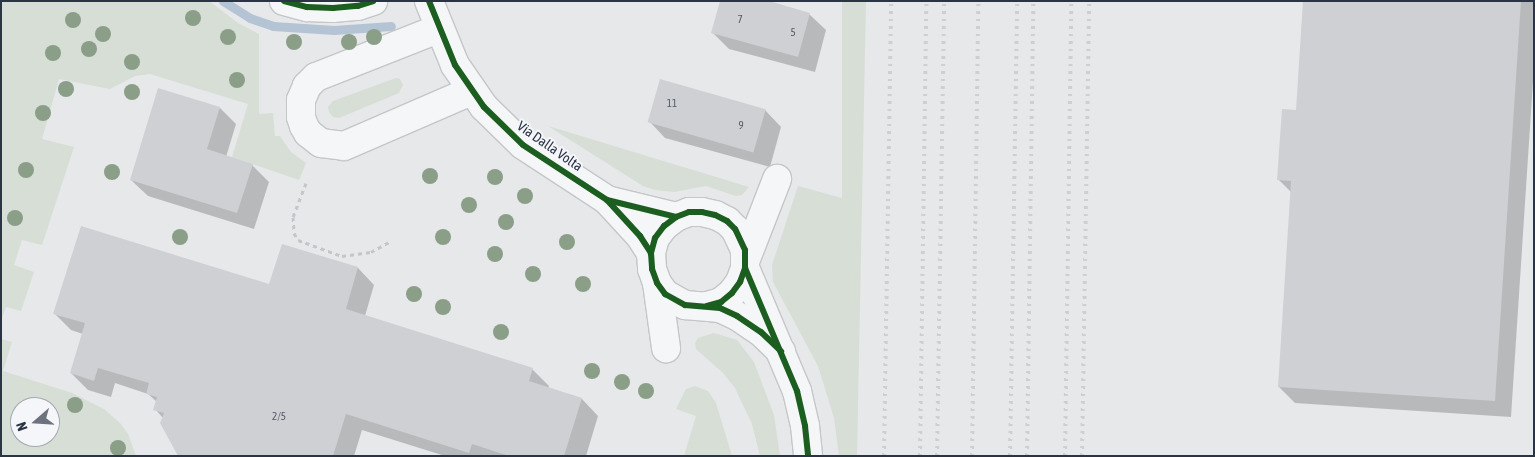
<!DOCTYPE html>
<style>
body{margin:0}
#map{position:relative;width:1535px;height:457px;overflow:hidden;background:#e6e8ea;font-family:"Asap Condensed",sans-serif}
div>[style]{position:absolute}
.green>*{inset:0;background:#d6ded6}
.shadow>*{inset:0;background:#0003}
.stream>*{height:9px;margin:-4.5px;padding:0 4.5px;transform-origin:4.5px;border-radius:4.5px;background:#b4c4d5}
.building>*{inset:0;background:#ced0d3;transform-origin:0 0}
.path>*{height:3px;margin-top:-1.5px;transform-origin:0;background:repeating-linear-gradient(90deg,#c5c6ca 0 4px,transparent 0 8px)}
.roads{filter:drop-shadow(1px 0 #c4c6c8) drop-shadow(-1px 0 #c4c6c8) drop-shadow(0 1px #c4c6c8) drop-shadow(0 -1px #c4c6c8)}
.minor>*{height:28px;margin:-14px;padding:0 14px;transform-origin:14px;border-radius:14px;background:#f5f6f7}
.rail>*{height:4px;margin-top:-2px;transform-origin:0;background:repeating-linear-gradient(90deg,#cecfd2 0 2.5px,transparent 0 7.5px)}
.cycleway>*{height:6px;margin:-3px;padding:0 3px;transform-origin:3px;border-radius:3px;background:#1b5e20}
.trees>*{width:16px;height:16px;margin:-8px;border-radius:50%;background:#8a9e88}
span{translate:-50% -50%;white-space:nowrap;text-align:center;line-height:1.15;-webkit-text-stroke:4px #f4f6f9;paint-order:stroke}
.number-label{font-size:11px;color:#545c69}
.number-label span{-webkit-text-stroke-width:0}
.street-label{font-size:14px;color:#2b3445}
.frame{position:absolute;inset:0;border:2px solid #2b3445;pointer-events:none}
.north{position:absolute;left:10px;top:397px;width:50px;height:50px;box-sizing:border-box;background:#f4f6f9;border:1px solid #a4a8b1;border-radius:50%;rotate:251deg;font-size:14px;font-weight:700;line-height:20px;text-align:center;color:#2b3445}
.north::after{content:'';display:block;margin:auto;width:18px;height:22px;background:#6c737f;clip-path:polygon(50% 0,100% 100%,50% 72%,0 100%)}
</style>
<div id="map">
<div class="green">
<i style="clip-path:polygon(1px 1px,209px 1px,238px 23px,259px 34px,259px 114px,273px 113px,275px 136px,280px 136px,291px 152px,306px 163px,299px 180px,232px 157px,248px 104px,150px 74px,135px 76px,110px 89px,59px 79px,42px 139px,74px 147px,42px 245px,22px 240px,14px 265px,34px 272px,21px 311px,6px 307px,1px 321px)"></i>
<i style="clip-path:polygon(842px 1px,866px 1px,857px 456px,839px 456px,834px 418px,818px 366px,773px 282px,772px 265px,798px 186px,842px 198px)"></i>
<i style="clip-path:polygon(396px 78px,400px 79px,403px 85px,399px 93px,339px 118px,333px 117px,329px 112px,328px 107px,333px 101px)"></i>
<i style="clip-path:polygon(548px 126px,749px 187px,742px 195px,736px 196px,706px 186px,674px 192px,655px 190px,643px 186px)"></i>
<i style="clip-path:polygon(714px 333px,737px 340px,754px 362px,774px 415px,780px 456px,760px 456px,752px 424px,735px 388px,723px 373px,696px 349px,695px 343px,698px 338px)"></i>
<i style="clip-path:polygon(evenodd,1px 339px,12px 342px,3px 371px,72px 393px,104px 409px,121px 424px,128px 434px,136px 456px,1px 456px,1px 339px,20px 407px,50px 407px,50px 437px,20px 437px,20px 407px)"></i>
<i style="clip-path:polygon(695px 386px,708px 391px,716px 403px,732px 456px,684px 456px,696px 416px,676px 409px,686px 389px)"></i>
</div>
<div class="shadow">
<i style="clip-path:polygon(1304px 1px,1534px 1px,1534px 66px,1511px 417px,1295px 403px,1279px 387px,1292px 193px,1278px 179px,1297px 111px)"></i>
<i style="clip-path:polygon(809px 14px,826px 30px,815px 72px,729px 49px,713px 33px)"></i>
<i style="clip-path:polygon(220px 108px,236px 124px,226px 157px,252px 165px,269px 182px,254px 229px,148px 196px,131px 180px)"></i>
<i style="clip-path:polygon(765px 110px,781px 127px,770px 167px,665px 138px,649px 121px)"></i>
<i style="clip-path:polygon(283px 245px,358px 268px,374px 285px,365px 316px,532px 369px,549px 386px,548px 389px,582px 399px,598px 416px,586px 456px,445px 456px,362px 430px,354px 456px,183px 456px,163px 418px,155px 409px,157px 402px,148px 394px,115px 383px,111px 397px,88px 390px,71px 373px,83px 334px,71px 330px,54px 313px,270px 286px)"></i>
</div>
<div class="stream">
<i style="left:223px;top:1px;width:32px;rotate:32deg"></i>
<i style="left:250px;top:18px;width:24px;rotate:19deg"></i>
<i style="left:273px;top:26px;width:61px;rotate:3.8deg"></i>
<i style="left:334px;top:30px;width:57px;rotate:-4deg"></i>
</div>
<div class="building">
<i style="clip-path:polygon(720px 1px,769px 1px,810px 13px,798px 57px,711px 33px)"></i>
<i style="clip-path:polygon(1303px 1px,1521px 1px,1495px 401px,1278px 387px,1291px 181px,1277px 180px,1282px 109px,1296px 110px)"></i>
<i style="left:660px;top:79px;width:110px;height:45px;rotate:16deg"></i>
<i style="clip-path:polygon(158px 88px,220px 107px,207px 149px,253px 164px,237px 213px,130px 180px)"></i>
<i style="clip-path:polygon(81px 226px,269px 284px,282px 244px,358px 267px,346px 309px,533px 368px,529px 381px,582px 398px,564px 456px,509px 456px,472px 444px,469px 453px,346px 414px,333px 456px,178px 456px,160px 423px,164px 413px,153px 410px,157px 397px,146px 394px,149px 383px,98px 368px,94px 381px,70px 373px,85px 323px,53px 314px)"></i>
</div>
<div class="path">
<i style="left:306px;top:183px;width:36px;rotate:111deg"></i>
<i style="left:293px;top:217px;width:16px;rotate:86deg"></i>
<i style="left:294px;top:233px;width:8px;rotate:60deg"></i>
<i style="left:298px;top:240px;width:47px;rotate:20deg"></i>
<i style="left:342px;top:256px;width:29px;rotate:-8deg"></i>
<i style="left:371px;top:252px;width:23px;rotate:-29deg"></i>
</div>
<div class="roads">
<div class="minor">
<i style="left:284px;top:1px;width:24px;rotate:15deg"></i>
<i style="left:307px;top:7px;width:26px;rotate:2deg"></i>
<i style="left:333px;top:8px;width:25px;rotate:-5deg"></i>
<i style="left:358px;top:6px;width:16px;rotate:-18deg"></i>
<i style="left:429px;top:1px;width:69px;rotate:67.9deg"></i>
<i style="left:455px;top:65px;width:51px;rotate:55.4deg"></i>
<i style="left:484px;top:107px;width:54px;rotate:44.3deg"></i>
<i style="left:523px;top:145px;width:100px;rotate:33.2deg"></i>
<i style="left:607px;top:200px;width:49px;rotate:47.5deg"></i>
<i style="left:640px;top:236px;width:20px;rotate:57deg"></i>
<i style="left:438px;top:29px;width:131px;rotate:158.5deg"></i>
<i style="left:316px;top:77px;width:13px;rotate:135deg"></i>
<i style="left:307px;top:86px;width:15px;rotate:113deg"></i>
<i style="left:301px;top:100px;width:17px;rotate:90deg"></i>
<i style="left:301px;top:117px;width:9px;rotate:72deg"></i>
<i style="left:304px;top:126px;width:8px;rotate:60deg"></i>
<i style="left:308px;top:133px;width:16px;rotate:38deg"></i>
<i style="left:321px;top:143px;width:23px;rotate:7deg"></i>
<i style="left:344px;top:146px;width:138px;rotate:-23.4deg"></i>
<i style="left:607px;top:200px;width:71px;rotate:13.8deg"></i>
<i style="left:746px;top:259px;width:86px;rotate:-68.8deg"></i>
<i style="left:745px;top:268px;width:134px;rotate:67.1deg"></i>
<i style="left:797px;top:391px;width:36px;rotate:77deg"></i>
<i style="left:805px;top:426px;width:30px;rotate:84deg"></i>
<i style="left:657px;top:283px;width:66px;rotate:82.1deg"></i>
<i style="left:707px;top:306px;width:15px;rotate:-16deg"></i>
<i style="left:721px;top:302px;width:14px;rotate:-39deg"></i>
<i style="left:732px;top:293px;width:14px;rotate:-54deg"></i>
<i style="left:740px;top:282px;width:15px;rotate:-70deg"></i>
<i style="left:745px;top:268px;width:18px;rotate:-90deg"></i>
<i style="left:745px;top:250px;width:23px;rotate:-115deg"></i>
<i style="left:735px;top:229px;width:11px;rotate:-135deg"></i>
<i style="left:727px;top:221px;width:13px;rotate:-153deg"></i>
<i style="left:715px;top:215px;width:13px;rotate:-167deg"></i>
<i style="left:702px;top:212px;width:13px;rotate:180deg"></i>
<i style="left:689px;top:212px;width:14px;rotate:159deg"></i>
<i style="left:676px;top:217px;width:15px;rotate:143deg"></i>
<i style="left:664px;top:226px;width:15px;rotate:127deg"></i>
<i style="left:655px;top:238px;width:16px;rotate:105deg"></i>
<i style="left:651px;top:253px;width:16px;rotate:86deg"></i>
<i style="left:652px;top:269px;width:15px;rotate:70deg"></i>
<i style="left:657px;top:283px;width:14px;rotate:54deg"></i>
<i style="left:665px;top:294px;width:23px;rotate:29deg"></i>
<i style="left:685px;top:305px;width:35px;rotate:5deg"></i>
<i style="left:720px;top:308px;width:19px;rotate:25deg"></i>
<i style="left:737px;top:316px;width:29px;rotate:34deg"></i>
<i style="left:761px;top:332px;width:28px;rotate:44deg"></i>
</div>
</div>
<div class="rail">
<i style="left:884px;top:456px;width:455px;rotate:-89.1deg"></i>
<i style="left:920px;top:456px;width:455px;rotate:-89.2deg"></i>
<i style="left:937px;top:456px;width:455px;rotate:-89.1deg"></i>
<i style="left:972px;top:456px;width:455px;rotate:-89.2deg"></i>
<i style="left:1010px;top:456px;width:455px;rotate:-89.1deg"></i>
<i style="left:1027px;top:456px;width:455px;rotate:-89.2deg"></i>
<i style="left:1065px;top:456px;width:455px;rotate:-89.2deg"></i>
<i style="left:1082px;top:456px;width:455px;rotate:-89.1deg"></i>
</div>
<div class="cycleway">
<i style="left:284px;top:1px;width:24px;rotate:15deg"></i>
<i style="left:307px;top:7px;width:26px;rotate:2deg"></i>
<i style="left:333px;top:8px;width:25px;rotate:-5deg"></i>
<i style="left:358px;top:6px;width:16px;rotate:-18deg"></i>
<i style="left:429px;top:1px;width:69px;rotate:67.9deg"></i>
<i style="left:455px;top:65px;width:51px;rotate:55.4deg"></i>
<i style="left:484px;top:107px;width:54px;rotate:44.3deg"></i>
<i style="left:523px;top:145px;width:100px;rotate:33.2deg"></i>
<i style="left:607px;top:200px;width:49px;rotate:47.5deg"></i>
<i style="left:640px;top:236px;width:20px;rotate:57deg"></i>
<i style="left:607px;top:200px;width:71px;rotate:13.8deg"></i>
<i style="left:745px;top:268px;width:134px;rotate:67.1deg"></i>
<i style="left:797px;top:391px;width:36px;rotate:77deg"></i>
<i style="left:805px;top:426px;width:30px;rotate:84deg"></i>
<i style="left:707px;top:306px;width:15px;rotate:-16deg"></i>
<i style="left:721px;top:302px;width:14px;rotate:-39deg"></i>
<i style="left:732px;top:293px;width:14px;rotate:-54deg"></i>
<i style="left:740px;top:282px;width:15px;rotate:-70deg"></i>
<i style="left:745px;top:268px;width:18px;rotate:-90deg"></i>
<i style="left:745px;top:250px;width:23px;rotate:-115deg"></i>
<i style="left:735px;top:229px;width:11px;rotate:-135deg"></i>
<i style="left:727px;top:221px;width:13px;rotate:-153deg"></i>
<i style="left:715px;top:215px;width:13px;rotate:-167deg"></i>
<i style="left:702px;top:212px;width:13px;rotate:180deg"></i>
<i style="left:689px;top:212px;width:14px;rotate:159deg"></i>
<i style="left:676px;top:217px;width:15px;rotate:143deg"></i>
<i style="left:664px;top:226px;width:15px;rotate:127deg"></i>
<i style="left:655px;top:238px;width:16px;rotate:105deg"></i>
<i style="left:651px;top:253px;width:16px;rotate:86deg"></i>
<i style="left:652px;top:269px;width:15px;rotate:70deg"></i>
<i style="left:657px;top:283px;width:14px;rotate:54deg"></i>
<i style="left:665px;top:294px;width:23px;rotate:29deg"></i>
<i style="left:685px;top:305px;width:35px;rotate:5deg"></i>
<i style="left:720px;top:308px;width:19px;rotate:25deg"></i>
<i style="left:737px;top:316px;width:29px;rotate:34deg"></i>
<i style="left:761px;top:332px;width:28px;rotate:44deg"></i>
</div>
<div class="trees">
<i style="left:193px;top:18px"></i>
<i style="left:73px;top:20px"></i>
<i style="left:103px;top:34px"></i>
<i style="left:228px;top:37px"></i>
<i style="left:374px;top:37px"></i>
<i style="left:294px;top:42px"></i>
<i style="left:349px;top:42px"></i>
<i style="left:89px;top:49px"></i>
<i style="left:53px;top:53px"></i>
<i style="left:132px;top:62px"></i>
<i style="left:237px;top:80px"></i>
<i style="left:66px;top:89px"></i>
<i style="left:132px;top:92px"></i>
<i style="left:43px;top:113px"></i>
<i style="left:26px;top:170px"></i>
<i style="left:112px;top:172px"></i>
<i style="left:430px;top:176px"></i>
<i style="left:495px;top:177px"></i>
<i style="left:525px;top:196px"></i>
<i style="left:469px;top:205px"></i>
<i style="left:15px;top:218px"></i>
<i style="left:506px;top:222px"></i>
<i style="left:180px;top:237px"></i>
<i style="left:443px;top:237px"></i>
<i style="left:567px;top:242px"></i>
<i style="left:495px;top:254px"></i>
<i style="left:533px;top:274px"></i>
<i style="left:583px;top:284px"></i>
<i style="left:414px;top:294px"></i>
<i style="left:443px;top:307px"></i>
<i style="left:501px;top:332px"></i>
<i style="left:592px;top:371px"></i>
<i style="left:622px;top:382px"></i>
<i style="left:646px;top:391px"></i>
<i style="left:75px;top:405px"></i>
<i style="left:118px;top:448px"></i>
</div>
<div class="number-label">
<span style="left:740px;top:19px">7</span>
<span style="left:793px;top:32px">5</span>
<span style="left:672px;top:103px">11</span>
<span style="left:741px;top:125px">9</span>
<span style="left:279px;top:416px">2/5</span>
</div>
<div class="street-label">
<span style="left:550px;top:146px;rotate:35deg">Via Dalla Volta</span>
</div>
<div class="frame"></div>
<div class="north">N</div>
</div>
